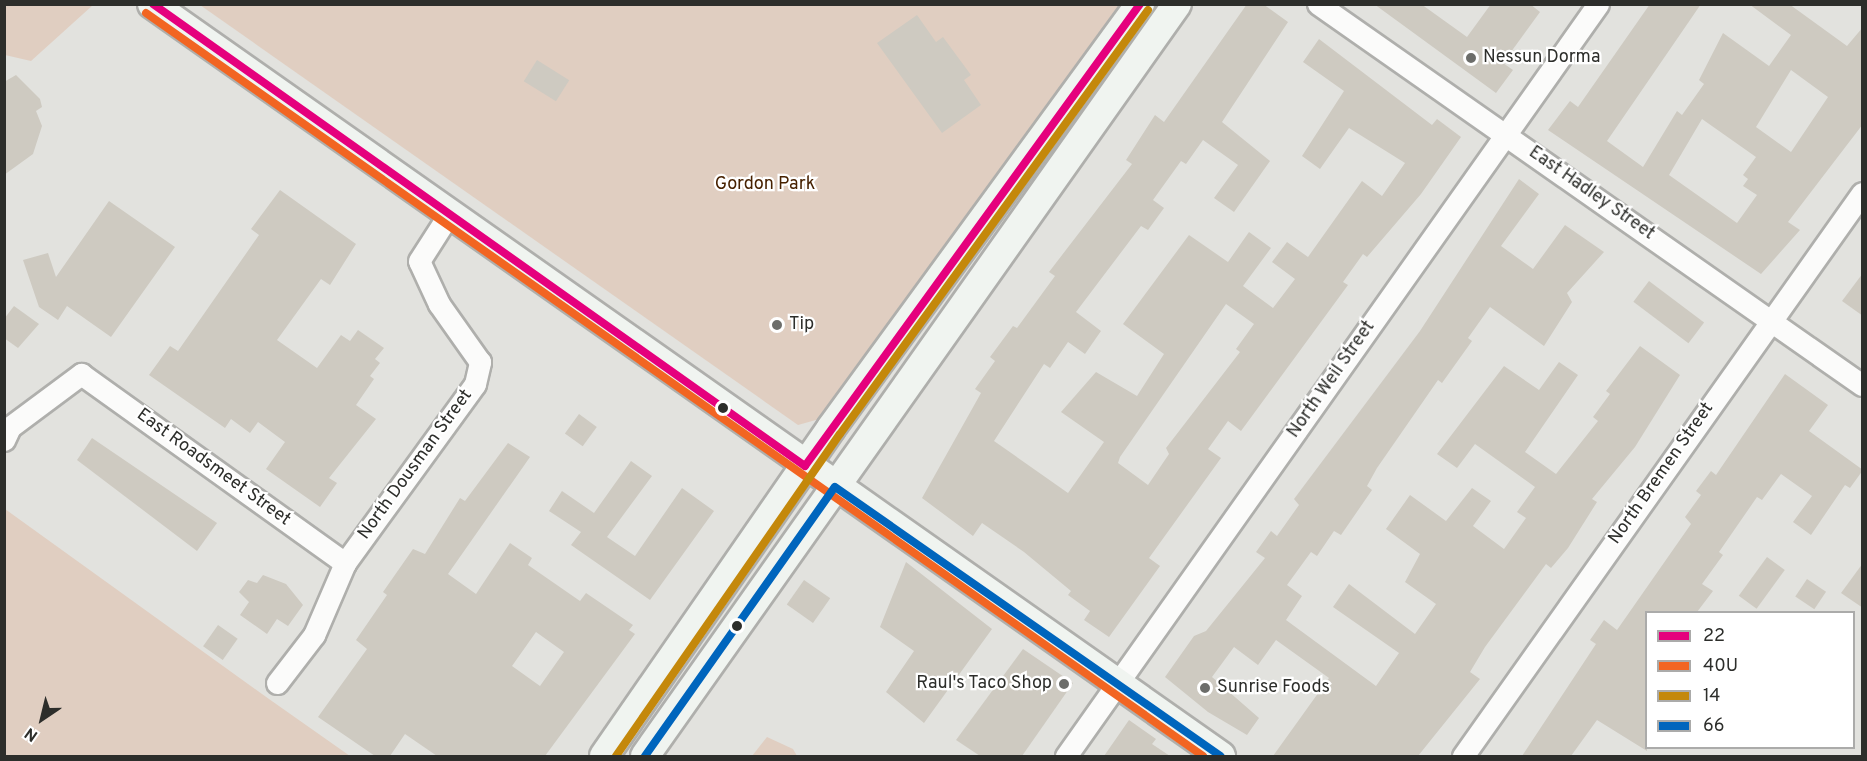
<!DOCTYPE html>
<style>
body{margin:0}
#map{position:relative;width:1867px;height:761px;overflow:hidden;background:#e2e2de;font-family:Overpass,sans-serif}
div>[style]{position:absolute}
.green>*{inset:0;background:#e0cec1}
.building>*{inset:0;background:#cecac1;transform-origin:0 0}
.roads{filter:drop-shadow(2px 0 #afafac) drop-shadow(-2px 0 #afafac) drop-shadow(0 2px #afafac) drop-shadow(0 -2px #afafac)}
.minor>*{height:21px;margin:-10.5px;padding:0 10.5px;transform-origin:10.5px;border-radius:10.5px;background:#fbfbfa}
.secondary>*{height:28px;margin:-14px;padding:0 14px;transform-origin:14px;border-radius:14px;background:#f0f4f0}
.bus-1>*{height:8px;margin:-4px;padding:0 4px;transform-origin:4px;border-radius:4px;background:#e5007d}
.bus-2>*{height:8px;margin:-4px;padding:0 4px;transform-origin:4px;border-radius:4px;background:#f26522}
.bus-3>*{height:8px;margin:-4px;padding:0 4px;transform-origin:4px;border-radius:4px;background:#c4880b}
.bus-4>*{height:8px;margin:-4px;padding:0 4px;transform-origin:4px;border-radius:4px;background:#0065bd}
.dots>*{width:16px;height:16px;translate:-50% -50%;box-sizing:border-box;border:3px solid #fff;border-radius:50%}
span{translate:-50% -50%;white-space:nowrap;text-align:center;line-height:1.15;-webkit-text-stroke:4.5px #fff;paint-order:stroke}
.poi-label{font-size:18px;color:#2d2e2b}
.left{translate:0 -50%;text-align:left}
.right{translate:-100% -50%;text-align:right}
.park-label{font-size:18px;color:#472100}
.street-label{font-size:18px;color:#2d2e2b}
.frame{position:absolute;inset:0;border:6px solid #2d2e2b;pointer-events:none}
.legend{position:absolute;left:1645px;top:611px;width:210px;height:138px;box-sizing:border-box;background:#fff;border:2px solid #ababaa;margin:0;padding:8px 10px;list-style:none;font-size:18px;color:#2d2e2b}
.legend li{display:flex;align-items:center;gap:12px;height:30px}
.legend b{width:30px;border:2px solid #ababaa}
.north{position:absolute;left:12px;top:689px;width:60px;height:60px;-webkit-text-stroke:4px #fff;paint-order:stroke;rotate:215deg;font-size:16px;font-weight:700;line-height:24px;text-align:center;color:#2d2e2b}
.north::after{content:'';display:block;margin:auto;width:21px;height:27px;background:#2d2e2b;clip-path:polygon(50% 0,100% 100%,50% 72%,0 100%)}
</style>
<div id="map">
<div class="green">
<i style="clip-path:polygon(5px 4px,92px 4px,93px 5px,31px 61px,5px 55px)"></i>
<i style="clip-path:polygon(200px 5px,1123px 5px,823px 418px,798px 425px)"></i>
<i style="clip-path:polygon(5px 509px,269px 699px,350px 756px,5px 756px)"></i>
<i style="clip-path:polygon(767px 737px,793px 749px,797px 756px,752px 756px)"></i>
</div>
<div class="building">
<i style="clip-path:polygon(evenodd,1247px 4px,1263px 4px,1288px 22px,1222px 122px,1270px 161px,1234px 212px,1214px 198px,1238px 165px,1203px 140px,1186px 164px,1181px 161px,1153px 200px,1164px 208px,1148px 230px,1141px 226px,1076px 312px,1101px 331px,1085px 354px,1068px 342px,1050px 368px,1044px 364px,994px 441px,1068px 493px,1104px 442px,1061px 412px,1096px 372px,1137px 396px,1164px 354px,1123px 324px,1189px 235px,1228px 262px,1249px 232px,1271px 248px,1243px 286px,1273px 308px,1295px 279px,1272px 262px,1287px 242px,1308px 257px,1362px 181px,1382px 196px,1405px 163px,1349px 128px,1320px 169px,1302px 156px,1344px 91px,1303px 62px,1319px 39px,1432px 125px,1437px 119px,1461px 137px,1421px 194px,1367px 257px,1363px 254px,1343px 282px,1348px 285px,1241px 431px,1228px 421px,1208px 449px,1221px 458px,1149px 558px,1160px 566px,1109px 637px,1084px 620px,1090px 611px,1068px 595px,1071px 591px,1024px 552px,982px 523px,973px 536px,922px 498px,981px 393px,975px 389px,995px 361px,990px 357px,1013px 326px,1017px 328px,1055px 276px,1049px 272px,1132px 164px,1126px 160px,1155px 115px,1164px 122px,1247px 4px,1226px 304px,1254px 324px,1236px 349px,1240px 352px,1166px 448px,1169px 454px,1148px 485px,1118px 463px,1120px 457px,1226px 304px)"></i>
<i style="clip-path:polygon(1374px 4px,1421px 4px,1467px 37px,1491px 4px,1530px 4px,1540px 12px,1503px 63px,1513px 70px,1496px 93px)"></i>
<i style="clip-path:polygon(evenodd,1650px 4px,1701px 4px,1607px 141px,1643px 167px,1677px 111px,1682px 115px,1704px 84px,1699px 80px,1723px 33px,1769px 66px,1791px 35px,1749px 4px,1789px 4px,1847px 46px,1863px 27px,1863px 124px,1788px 222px,1800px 230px,1761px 274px,1548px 130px,1570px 101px,1578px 107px,1650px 4px,1791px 70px,1828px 97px,1791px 152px,1756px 127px,1791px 70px,1650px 4px,1702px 119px,1756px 157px,1743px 175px,1748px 179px,1743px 186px,1757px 195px,1737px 223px,1669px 175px,1702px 119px)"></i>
<i style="clip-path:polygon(917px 15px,936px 42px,943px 37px,971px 75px,964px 80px,981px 105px,942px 133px,877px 43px)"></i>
<i style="left:537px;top:60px;width:38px;height:25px;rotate:32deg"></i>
<i style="clip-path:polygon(16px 75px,40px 99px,42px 107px,36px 111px,42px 126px,33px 154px,4px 175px,4px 82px)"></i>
<i style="clip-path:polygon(1519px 179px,1539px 194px,1501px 246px,1533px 269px,1565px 225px,1604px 252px,1567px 293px,1572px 302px,1544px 346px,1490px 307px,1468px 338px,1472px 341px,1442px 383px,1438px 380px,1377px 468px,1367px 486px,1372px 490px,1341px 535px,1334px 531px,1317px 556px,1311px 552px,1287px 585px,1302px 596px,1286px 620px,1376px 686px,1399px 653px,1333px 607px,1349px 584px,1415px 634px,1436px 604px,1405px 582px,1420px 554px,1386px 529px,1410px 495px,1446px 521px,1472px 488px,1491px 501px,1473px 526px,1504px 549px,1526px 518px,1517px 512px,1535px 487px,1475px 444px,1457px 468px,1437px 454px,1504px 366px,1539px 390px,1559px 362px,1578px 375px,1525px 452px,1556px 474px,1598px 421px,1593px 417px,1610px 394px,1606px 391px,1640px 346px,1680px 375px,1635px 447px,1592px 499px,1597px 502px,1568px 548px,1551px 568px,1546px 564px,1485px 647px,1470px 672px,1480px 679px,1418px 756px,1273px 756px,1329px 678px,1276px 640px,1258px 665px,1234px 647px,1212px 677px,1259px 718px,1247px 735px,1208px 712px,1165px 677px,1194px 636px,1206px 631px,1265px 558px,1256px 552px,1271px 531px,1277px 536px,1299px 505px,1294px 499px,1420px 331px)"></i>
<i style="clip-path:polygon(280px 190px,356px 244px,330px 285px,321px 279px,277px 340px,317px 368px,341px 335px,350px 341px,358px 330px,384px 348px,375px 359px,380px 363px,370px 376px,374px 379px,356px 405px,376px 419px,329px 478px,337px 483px,320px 507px,266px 469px,285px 442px,258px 422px,250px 433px,231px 419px,225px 428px,149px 375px,170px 346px,178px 351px,259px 235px,251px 229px)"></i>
<i style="clip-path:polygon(109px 201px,175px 247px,111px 337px,67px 306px,58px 320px,39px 307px,23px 260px,48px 253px,56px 277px)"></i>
<i style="clip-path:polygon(1863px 273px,1863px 316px,1842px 301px)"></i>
<i style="left:1649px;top:281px;width:69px;height:26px;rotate:37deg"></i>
<i style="clip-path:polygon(14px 306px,39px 324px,18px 348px,4px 338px,4px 319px)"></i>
<i style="clip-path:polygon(1785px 374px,1828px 405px,1809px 431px,1863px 470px,1850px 488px,1845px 485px,1811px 535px,1793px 522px,1812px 496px,1781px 474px,1762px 500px,1757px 497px,1719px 552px,1723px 555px,1702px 584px,1713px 591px,1697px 612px,1647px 612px,1647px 751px,1597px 720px,1571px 756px,1522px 756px,1596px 644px,1590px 640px,1604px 620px,1617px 630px,1691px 524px,1685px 517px,1701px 495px,1696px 491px,1711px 471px,1716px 475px)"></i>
<i style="left:579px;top:414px;width:22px;height:24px;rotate:36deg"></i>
<i style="clip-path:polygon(92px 438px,217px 523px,197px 551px,77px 460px)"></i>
<i style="clip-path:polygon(evenodd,508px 443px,530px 457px,448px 574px,476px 594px,510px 543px,532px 558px,528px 565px,580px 601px,586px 593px,633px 625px,629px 630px,635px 634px,545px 756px,437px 756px,405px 734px,390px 756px,375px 756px,318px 717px,367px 649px,356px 640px,387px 595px,383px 592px,413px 549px,425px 554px,460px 498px,465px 501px,508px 443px,536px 632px,564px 652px,540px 686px,512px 666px,536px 632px)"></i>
<i style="clip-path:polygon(631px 461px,652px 476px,607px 537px,635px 556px,682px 488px,714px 511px,650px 600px,571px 545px,581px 532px,549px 511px,562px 491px,594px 513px)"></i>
<i style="left:1767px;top:557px;width:22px;height:48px;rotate:36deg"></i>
<i style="clip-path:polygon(906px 562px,992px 629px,924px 723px,886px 692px,914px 651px,880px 627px)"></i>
<i style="clip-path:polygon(1863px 563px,1863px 608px,1841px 593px)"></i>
<i style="clip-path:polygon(263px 575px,286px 584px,303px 605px,288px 626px,277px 619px,267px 634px,240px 615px,249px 602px,239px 592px,248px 580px,257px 583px)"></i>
<i style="left:1807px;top:579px;width:23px;height:21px;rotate:34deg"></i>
<i style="left:804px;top:580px;width:32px;height:30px;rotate:35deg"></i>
<i style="left:218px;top:625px;width:24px;height:26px;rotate:35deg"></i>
<i style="clip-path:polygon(1023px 649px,1073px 683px,1022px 756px,980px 756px,956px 740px)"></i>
<i style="clip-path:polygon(1129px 720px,1156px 739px,1152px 744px,1170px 756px,1104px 756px)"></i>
</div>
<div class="roads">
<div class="minor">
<i style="left:1318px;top:4px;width:664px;rotate:35.01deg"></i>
<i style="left:4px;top:440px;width:14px;rotate:-65deg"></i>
<i style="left:10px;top:427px;width:89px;rotate:-36.7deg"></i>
<i style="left:81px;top:374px;width:325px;rotate:35.6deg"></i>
<i style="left:277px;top:683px;width:61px;rotate:-52.4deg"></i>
<i style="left:314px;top:635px;width:78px;rotate:-66.7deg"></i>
<i style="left:345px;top:563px;width:221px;rotate:-54deg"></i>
<i style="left:475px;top:384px;width:23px;rotate:-77deg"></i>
<i style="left:480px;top:362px;width:71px;rotate:-125.3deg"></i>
<i style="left:439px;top:304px;width:47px;rotate:-114.9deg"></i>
<i style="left:419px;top:261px;width:56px;rotate:-57.4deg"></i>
<i style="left:1066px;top:756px;width:921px;rotate:-54.72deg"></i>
<i style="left:1463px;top:756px;width:690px;rotate:-54.67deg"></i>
</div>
<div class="secondary">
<i style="left:152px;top:4px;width:1307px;rotate:35.12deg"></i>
<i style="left:604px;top:756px;width:399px;rotate:-55.3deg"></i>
<i style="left:831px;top:428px;width:525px;rotate:-53.92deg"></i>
<i style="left:645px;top:756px;width:921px;rotate:-54.72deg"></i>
</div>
</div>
<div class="bus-1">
<i style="left:153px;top:4px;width:799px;rotate:35.32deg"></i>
<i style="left:805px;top:466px;width:571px;rotate:-54.05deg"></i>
</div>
<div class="bus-2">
<i style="left:146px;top:13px;width:1292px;rotate:35.1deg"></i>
</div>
<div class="bus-3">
<i style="left:616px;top:756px;width:392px;rotate:-55.2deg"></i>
<i style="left:840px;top:434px;width:524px;rotate:-54deg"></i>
</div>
<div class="bus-4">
<i style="left:645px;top:756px;width:329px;rotate:-54.8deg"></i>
<i style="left:835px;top:487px;width:470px;rotate:34.9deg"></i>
</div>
<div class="dots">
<i style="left:1471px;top:58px;background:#6c6d6a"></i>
<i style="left:777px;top:325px;background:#6c6d6a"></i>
<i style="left:723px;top:408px;background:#2d2e2b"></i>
<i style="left:737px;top:626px;background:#2d2e2b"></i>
<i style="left:1064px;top:684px;background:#6c6d6a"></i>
<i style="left:1205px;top:688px;background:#6c6d6a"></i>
</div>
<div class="poi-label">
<span class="left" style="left:1483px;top:58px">Nessun Dorma</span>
<span class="left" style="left:789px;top:325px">Tip</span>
<span class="right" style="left:1052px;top:684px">Raul's Taco Shop</span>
<span class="left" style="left:1217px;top:688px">Sunrise Foods</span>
</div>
<div class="park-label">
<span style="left:765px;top:185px">Gordon Park</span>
</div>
<div class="street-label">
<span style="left:1591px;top:194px;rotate:35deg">East Hadley Street</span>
<span style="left:1332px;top:380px;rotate:-55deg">North Weil Street</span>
<span style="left:416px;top:465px;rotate:-54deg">North Dousman Street</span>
<span style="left:213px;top:468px;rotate:36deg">East Roadsmeet Street</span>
<span style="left:1662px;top:474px;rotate:-55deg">North Bremen Street</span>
</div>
<div class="frame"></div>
<ul class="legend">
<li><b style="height:8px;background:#e5007d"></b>22</li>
<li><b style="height:8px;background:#f26522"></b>40U</li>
<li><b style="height:8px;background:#c4880b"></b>14</li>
<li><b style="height:8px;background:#0065bd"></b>66</li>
</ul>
<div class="north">N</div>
</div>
